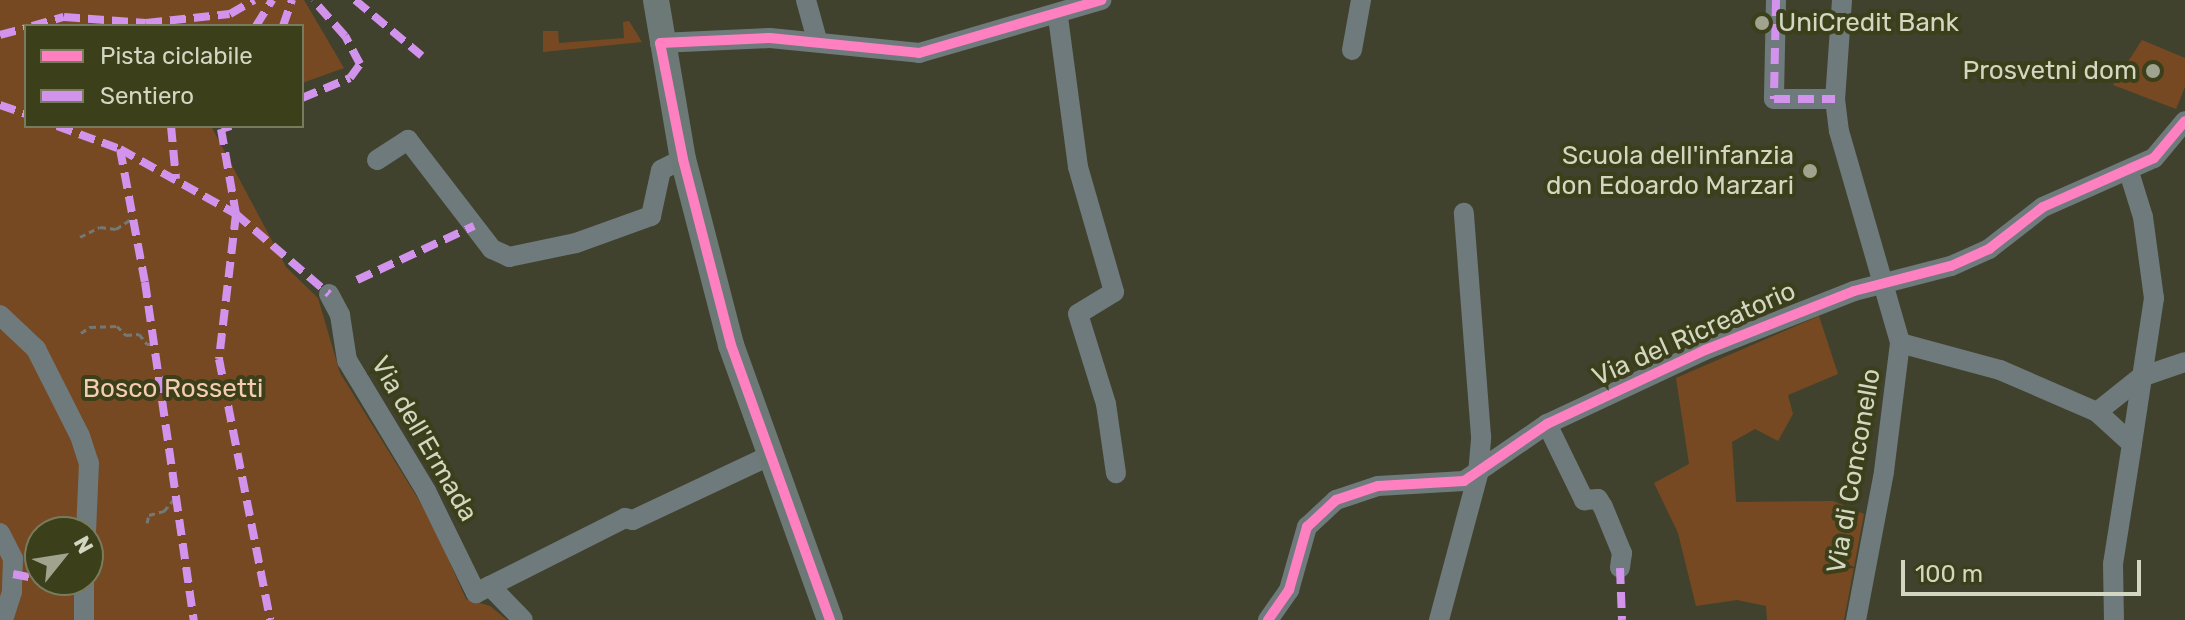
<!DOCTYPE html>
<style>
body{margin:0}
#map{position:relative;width:2185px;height:620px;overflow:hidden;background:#40422d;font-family:Rubik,sans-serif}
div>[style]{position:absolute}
.green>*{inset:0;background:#774923}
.path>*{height:3px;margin-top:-1.5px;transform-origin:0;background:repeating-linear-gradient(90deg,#727976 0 6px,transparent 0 10px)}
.minor>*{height:20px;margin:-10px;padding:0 10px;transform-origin:10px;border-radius:10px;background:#6f7a7d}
.major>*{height:26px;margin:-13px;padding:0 13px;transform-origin:13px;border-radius:13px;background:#6d7977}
.quiet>*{height:8px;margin-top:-4px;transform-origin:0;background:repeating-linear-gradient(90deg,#d193ec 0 16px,transparent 0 24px)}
.cycleway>*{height:10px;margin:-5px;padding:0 5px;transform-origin:5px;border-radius:5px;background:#ff80c0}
.dots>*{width:22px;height:22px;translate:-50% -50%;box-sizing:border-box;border:4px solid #3b3f1a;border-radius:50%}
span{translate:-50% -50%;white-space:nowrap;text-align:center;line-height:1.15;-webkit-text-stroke:8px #3b3f1a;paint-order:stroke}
.poi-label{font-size:26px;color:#d3d7c2}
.left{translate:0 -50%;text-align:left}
.right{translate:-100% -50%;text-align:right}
.street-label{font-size:26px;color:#d3d7c2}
.park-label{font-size:26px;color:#f4ccb2}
.legend{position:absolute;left:24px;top:24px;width:280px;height:104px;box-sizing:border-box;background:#3b3f1a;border:2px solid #787c5d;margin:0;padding:10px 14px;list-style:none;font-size:24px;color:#d3d7c2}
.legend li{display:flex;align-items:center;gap:16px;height:40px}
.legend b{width:40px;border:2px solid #787c5d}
.north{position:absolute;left:24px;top:516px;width:80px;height:80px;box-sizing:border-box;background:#3b3f1a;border:2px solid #787c5d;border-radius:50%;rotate:60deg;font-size:22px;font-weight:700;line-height:32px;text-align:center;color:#d3d7c2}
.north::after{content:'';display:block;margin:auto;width:28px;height:36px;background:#a0a38e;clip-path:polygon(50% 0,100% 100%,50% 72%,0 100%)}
.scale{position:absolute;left:1901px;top:560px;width:240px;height:36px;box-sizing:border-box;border:4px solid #d3d7c2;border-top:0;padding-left:10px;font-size:24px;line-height:28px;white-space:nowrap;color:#d3d7c2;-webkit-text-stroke:6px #3b3f1a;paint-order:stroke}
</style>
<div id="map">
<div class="green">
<i style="clip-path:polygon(evenodd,0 0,304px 0,344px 68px,302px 83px,302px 26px,26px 26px,26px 126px,211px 126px,286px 267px,318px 298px,340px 373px,430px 518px,466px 599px,490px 606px,507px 620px,0 620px,0 0,40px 532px,88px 532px,88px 580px,40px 580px,40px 532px)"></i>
<i style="clip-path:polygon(629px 21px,642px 42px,543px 52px,543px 31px,558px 31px,559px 43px,624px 38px,623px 22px)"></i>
<i style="clip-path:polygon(2142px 40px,2185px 58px,2185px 87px,2176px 109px,2113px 85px)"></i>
<i style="clip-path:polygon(1819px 316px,1838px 374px,1788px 395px,1793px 414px,1778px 441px,1755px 429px,1732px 442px,1736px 502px,1833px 501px,1864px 514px,1844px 620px,1767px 620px,1766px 606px,1737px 600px,1696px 606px,1678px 533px,1654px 483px,1689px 464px,1676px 378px)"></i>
</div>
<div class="path">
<i style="left:80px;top:237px;width:22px;rotate:-27deg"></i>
<i style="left:100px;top:227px;width:16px;rotate:7deg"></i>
<i style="left:116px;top:229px;width:20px;rotate:-33deg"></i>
<i style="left:81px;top:333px;width:11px;rotate:-34deg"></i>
<i style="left:90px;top:327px;width:27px;rotate:-2deg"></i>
<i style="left:117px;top:326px;width:13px;rotate:45deg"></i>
<i style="left:126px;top:335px;width:13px;rotate:-4deg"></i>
<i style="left:139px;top:334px;width:13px;rotate:51deg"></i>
<i style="left:147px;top:344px;width:6px"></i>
<i style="left:147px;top:523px;width:8px;rotate:-76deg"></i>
<i style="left:149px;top:515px;width:16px;rotate:-15deg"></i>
<i style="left:164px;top:511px;width:17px;rotate:-50deg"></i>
</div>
<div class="minor">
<i style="left:806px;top:0;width:41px;rotate:74.6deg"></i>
<i style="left:1776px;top:0;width:99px;rotate:91.2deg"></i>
<i style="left:1774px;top:99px;width:61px"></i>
<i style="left:1842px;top:0;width:99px;rotate:94deg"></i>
<i style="left:1835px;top:99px;width:32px;rotate:83deg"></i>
<i style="left:1839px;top:131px;width:221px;rotate:73.9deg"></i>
<i style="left:1900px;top:343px;width:130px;rotate:97.1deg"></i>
<i style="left:1884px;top:472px;width:151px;rotate:100.7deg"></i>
<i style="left:1058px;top:17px;width:151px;rotate:82.4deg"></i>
<i style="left:1078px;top:167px;width:130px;rotate:73.9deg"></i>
<i style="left:1114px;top:292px;width:42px;rotate:148.6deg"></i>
<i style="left:1078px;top:314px;width:94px;rotate:72.7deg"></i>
<i style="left:1106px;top:404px;width:70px;rotate:81.8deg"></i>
<i style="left:660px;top:43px;width:110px;rotate:-2.6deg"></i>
<i style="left:770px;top:38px;width:150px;rotate:5.7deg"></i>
<i style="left:919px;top:53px;width:190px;rotate:-16.2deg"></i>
<i style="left:1352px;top:50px;width:51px;rotate:-79.8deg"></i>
<i style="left:377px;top:160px;width:37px;rotate:-33deg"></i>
<i style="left:408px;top:140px;width:138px;rotate:52.4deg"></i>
<i style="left:492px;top:249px;width:19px;rotate:25deg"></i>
<i style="left:509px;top:257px;width:68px;rotate:-11.8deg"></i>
<i style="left:576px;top:243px;width:80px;rotate:-19.8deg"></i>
<i style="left:651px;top:216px;width:47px;rotate:-77.7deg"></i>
<i style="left:661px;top:170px;width:25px;rotate:-27deg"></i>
<i style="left:2129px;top:172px;width:47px;rotate:72.7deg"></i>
<i style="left:2143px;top:217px;width:82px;rotate:82.3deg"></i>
<i style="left:2154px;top:298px;width:148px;rotate:98.6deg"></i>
<i style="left:329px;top:294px;width:24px;rotate:62deg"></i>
<i style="left:340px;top:315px;width:46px;rotate:81.2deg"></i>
<i style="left:347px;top:360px;width:153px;rotate:58.9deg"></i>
<i style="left:426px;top:491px;width:114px;rotate:63.9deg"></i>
<i style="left:476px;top:593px;width:16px;rotate:-27deg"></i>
<i style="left:490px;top:586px;width:47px;rotate:45.9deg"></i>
<i style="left:0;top:315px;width:50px;rotate:43.4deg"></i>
<i style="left:36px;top:349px;width:97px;rotate:63.2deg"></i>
<i style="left:80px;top:436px;width:28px;rotate:72deg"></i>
<i style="left:89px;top:463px;width:69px;rotate:92.5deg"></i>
<i style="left:1900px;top:343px;width:104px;rotate:15.1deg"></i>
<i style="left:2000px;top:370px;width:106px;rotate:23.4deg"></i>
<i style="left:2097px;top:412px;width:47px;rotate:42.4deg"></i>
<i style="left:2132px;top:444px;width:121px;rotate:99deg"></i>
<i style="left:2113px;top:564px;width:56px;rotate:89deg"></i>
<i style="left:2097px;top:412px;width:56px;rotate:-38.5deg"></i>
<i style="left:2141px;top:377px;width:46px;rotate:-18.8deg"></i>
<i style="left:1547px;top:424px;width:85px;rotate:64deg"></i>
<i style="left:1584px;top:500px;width:14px;rotate:-4deg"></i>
<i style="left:1598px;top:499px;width:9px;rotate:58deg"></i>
<i style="left:1603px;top:507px;width:50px;rotate:67.6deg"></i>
<i style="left:1622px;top:553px;width:15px;rotate:98deg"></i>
<i style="left:0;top:533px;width:29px;rotate:63deg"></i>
<i style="left:13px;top:559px;width:33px;rotate:92deg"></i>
<i style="left:12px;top:592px;width:29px;rotate:108deg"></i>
<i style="left:84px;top:580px;width:40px;rotate:90deg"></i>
<i style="left:490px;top:586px;width:151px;rotate:-26.7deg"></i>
<i style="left:625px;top:518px;width:8px;rotate:14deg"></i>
<i style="left:633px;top:520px;width:150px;rotate:-25.2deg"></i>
<i style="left:1268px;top:620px;width:37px;rotate:-55deg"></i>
<i style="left:1289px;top:590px;width:66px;rotate:-74.1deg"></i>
<i style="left:1307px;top:527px;width:40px;rotate:-43deg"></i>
<i style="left:1336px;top:500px;width:44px;rotate:-18.4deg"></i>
<i style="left:1378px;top:486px;width:86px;rotate:-3.3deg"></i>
<i style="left:1464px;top:481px;width:101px;rotate:-34.5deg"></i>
<i style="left:1547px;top:424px;width:174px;rotate:-25.1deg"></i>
<i style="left:1705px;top:350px;width:160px;rotate:-21.6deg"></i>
<i style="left:1854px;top:291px;width:100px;rotate:-14.5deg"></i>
<i style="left:1951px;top:266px;width:42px;rotate:-24.1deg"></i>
<i style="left:1989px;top:249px;width:68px;rotate:-37.9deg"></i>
<i style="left:2043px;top:207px;width:121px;rotate:-23.8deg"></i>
<i style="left:2154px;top:158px;width:48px;rotate:-50deg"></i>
<i style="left:1439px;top:620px;width:151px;rotate:-75deg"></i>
<i style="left:1478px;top:474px;width:38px;rotate:-85deg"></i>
<i style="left:1481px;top:436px;width:224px;rotate:-94.4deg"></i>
</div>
<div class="major">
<i style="left:656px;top:0;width:161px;rotate:80.4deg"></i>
<i style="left:683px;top:159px;width:192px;rotate:75.5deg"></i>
<i style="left:731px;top:345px;width:292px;rotate:70.2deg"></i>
</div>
<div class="quiet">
<i style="left:355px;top:0;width:87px;rotate:39.9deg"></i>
<i style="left:1776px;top:0;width:99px;rotate:91.2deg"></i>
<i style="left:1774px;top:99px;width:61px"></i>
<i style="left:32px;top:26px;width:33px;rotate:-16deg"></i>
<i style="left:64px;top:17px;width:82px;rotate:4.2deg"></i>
<i style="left:146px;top:23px;width:84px;rotate:-6.1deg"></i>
<i style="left:230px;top:14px;width:28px;rotate:-30deg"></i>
<i style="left:256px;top:26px;width:31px;rotate:-58deg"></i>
<i style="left:283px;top:26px;width:28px;rotate:-71deg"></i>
<i style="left:0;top:35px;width:27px;rotate:-15deg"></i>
<i style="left:302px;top:98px;width:52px;rotate:-22.6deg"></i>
<i style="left:350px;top:78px;width:17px;rotate:-54deg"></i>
<i style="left:360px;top:64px;width:32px;rotate:-118deg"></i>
<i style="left:345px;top:36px;width:48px;rotate:-131.6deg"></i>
<i style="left:0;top:105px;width:28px;rotate:19deg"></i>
<i style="left:57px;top:126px;width:67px;rotate:20.1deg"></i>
<i style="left:120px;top:149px;width:135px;rotate:79.4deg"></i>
<i style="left:145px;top:282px;width:342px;rotate:81.8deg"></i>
<i style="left:171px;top:126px;width:53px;rotate:84.6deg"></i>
<i style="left:231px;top:126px;width:10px;rotate:163deg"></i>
<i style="left:221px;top:129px;width:86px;rotate:80deg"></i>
<i style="left:236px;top:214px;width:146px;rotate:96.7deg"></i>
<i style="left:219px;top:359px;width:266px;rotate:78.9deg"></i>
<i style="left:120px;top:149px;width:133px;rotate:29.3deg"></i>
<i style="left:236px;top:214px;width:123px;rotate:40.7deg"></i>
<i style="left:357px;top:280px;width:129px;rotate:-24.8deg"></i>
<i style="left:1620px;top:568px;width:52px;rotate:87.8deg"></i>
<i style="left:13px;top:574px;width:31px;rotate:11deg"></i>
</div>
<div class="cycleway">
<i style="left:830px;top:620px;width:292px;rotate:-109.8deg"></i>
<i style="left:731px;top:345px;width:192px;rotate:-104.5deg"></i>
<i style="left:683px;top:159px;width:118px;rotate:-101.2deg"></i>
<i style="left:660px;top:43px;width:110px;rotate:-2.6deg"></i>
<i style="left:770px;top:38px;width:150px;rotate:5.7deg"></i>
<i style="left:919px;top:53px;width:190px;rotate:-16.2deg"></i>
<i style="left:1268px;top:620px;width:37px;rotate:-55deg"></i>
<i style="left:1289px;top:590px;width:66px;rotate:-74.1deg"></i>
<i style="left:1307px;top:527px;width:40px;rotate:-43deg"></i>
<i style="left:1336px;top:500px;width:44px;rotate:-18.4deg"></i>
<i style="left:1378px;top:486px;width:86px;rotate:-3.3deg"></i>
<i style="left:1464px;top:481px;width:101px;rotate:-34.5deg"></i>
<i style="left:1547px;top:424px;width:174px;rotate:-25.1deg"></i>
<i style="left:1705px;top:350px;width:160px;rotate:-21.6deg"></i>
<i style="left:1854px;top:291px;width:100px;rotate:-14.5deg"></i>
<i style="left:1951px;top:266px;width:42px;rotate:-24.1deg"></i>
<i style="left:1989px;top:249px;width:68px;rotate:-37.9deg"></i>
<i style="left:2043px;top:207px;width:121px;rotate:-23.8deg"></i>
<i style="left:2154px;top:158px;width:48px;rotate:-50deg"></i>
</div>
<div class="dots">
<i style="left:1762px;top:23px;background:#a0a38e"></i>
<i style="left:2153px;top:71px;background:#a0a38e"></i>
<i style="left:1810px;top:171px;background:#a0a38e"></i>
</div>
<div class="poi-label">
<span class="left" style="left:1778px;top:23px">UniCredit Bank</span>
<span class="right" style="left:2137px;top:71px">Prosvetni dom</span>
<span class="right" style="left:1794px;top:171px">Scuola dell'infanzia<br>don Edoardo Marzari</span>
</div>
<div class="street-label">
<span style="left:1694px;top:334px;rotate:-24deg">Via del Ricreatorio</span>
<span style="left:424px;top:439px;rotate:60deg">Via dell'Ermada</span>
<span style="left:1854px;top:471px;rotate:-80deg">Via di Conconello</span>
</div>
<div class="park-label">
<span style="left:173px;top:389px">Bosco Rossetti</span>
</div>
<ul class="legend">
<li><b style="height:10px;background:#ff80c0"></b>Pista ciclabile</li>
<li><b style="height:10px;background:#d193ec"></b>Sentiero</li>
</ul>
<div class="north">N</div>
<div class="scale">100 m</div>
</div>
